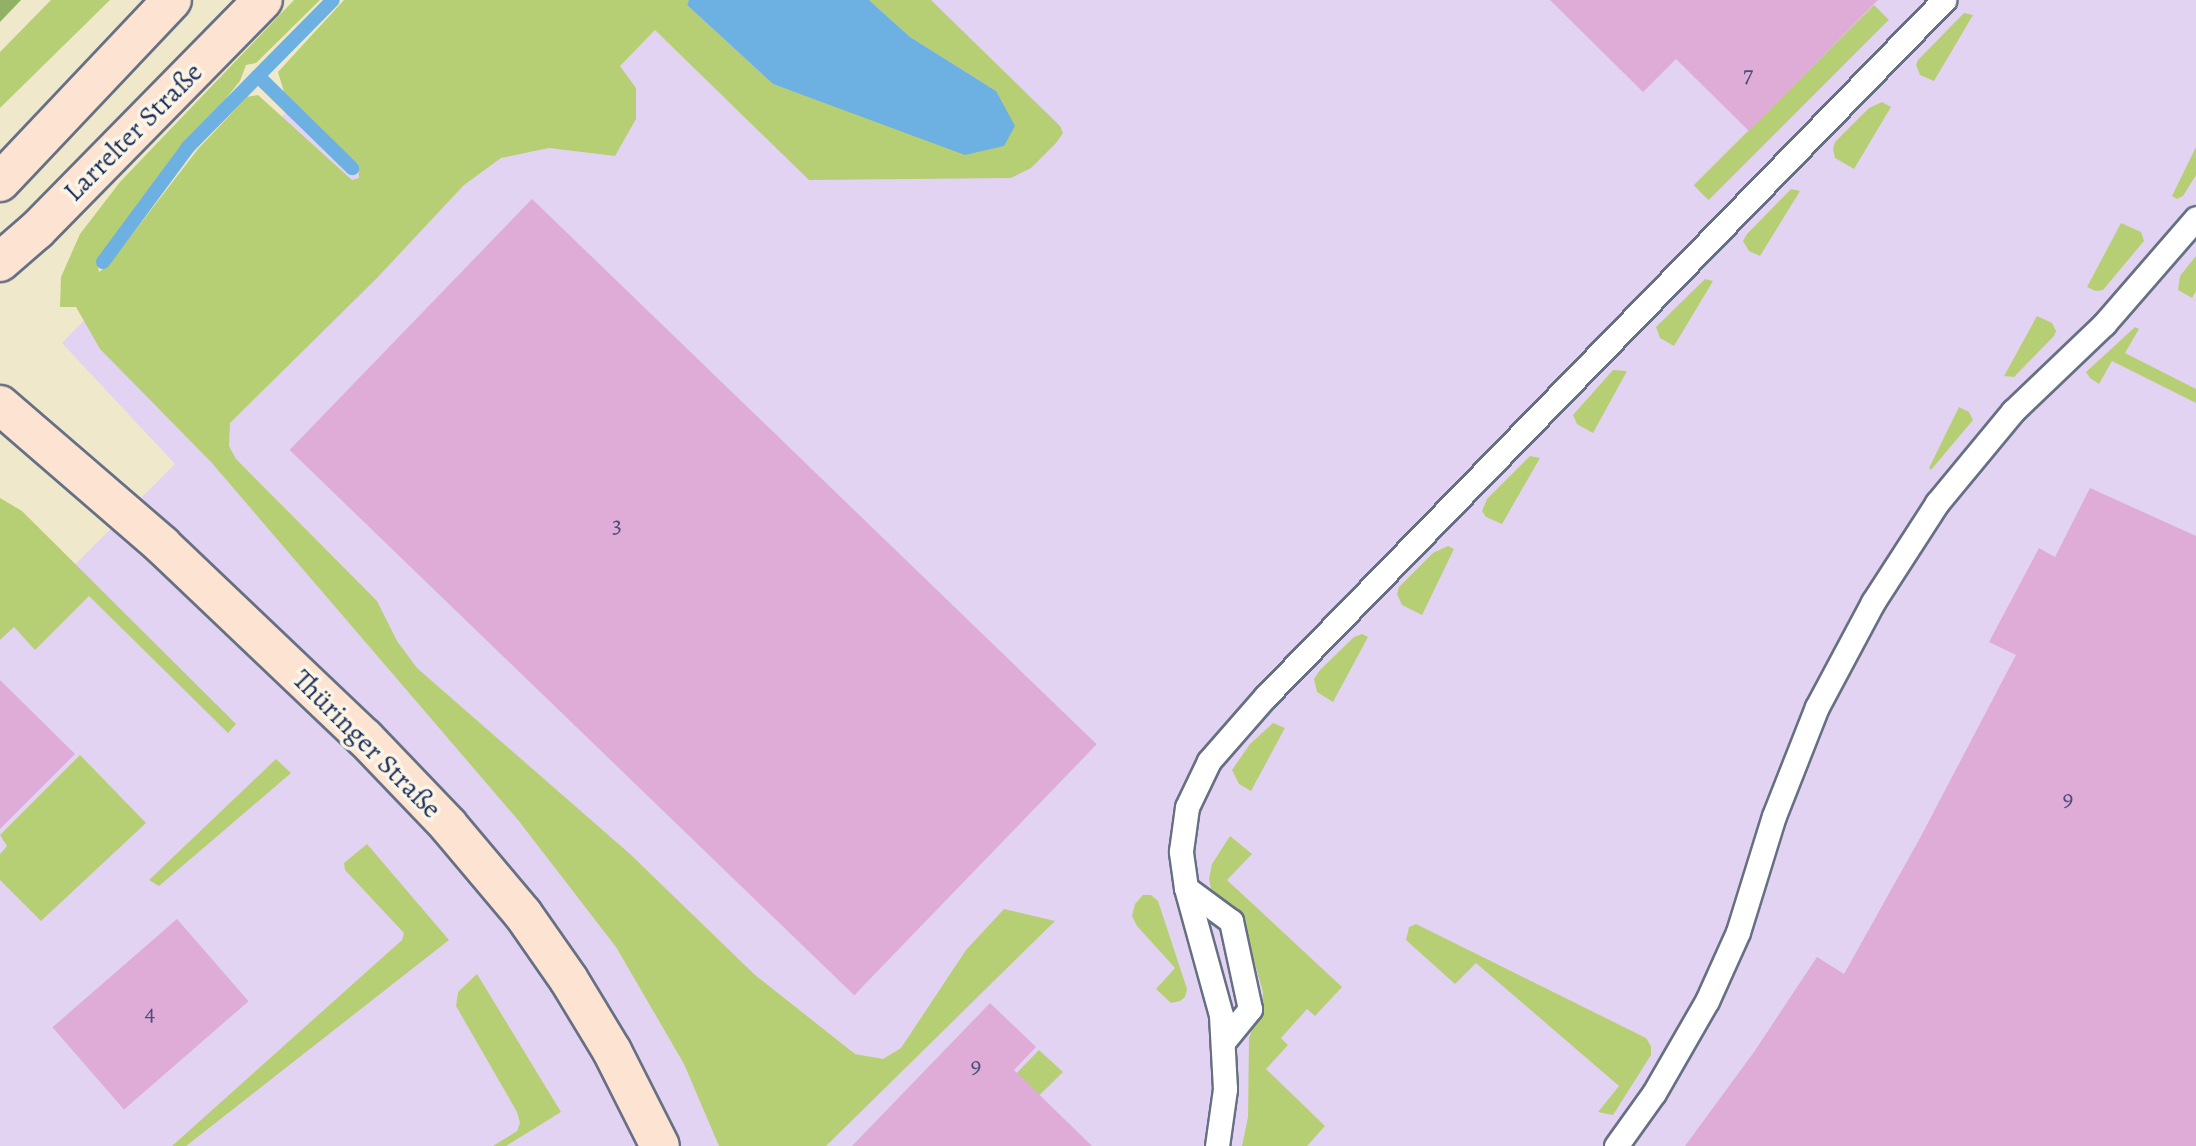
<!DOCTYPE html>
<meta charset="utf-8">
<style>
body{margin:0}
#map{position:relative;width:2196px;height:1146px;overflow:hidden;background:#f0e8cb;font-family:Alegreya,serif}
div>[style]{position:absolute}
.built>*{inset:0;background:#e3d3f2}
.green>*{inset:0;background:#b7cf74;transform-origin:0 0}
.forest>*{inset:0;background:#91b266}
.water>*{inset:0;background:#6db0e2}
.stream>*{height:14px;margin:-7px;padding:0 7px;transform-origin:7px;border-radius:7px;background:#6db0e2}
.building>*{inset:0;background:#dfabd7;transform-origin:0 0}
.roads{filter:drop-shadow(2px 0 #667084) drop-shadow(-2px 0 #667084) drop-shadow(0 2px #667084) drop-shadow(0 -2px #667084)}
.lane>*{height:23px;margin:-11.5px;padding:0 11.5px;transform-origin:11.5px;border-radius:11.5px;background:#fff}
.secondary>*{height:38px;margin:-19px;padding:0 19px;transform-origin:19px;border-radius:19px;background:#fde3d1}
span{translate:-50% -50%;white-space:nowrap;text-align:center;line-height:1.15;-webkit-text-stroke:7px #fcf5e5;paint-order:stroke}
.number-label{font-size:24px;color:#4c4e7c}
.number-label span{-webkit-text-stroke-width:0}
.street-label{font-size:28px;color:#1b2f5e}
</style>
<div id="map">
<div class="built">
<i style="clip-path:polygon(395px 0,2196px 0,2196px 1146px,0 1146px,0 640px,175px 464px,62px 343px)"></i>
</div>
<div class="green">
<i style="clip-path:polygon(51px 0,110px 0,0 108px,0 52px)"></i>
<i style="clip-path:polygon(294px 0,320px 0,256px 63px,246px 65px,240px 81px,97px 259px,99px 272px,110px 263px,198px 149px,247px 97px,258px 95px,352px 180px,359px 178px,358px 164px,284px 92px,278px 72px,344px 0,689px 0,687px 5px,773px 84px,868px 118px,996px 91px,910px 37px,869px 0,931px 0,1060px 126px,1063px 133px,1056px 143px,1031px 168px,1011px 178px,809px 180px,655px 30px,620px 66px,636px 88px,636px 119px,615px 156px,549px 148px,501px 158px,464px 185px,376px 279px,230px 423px,229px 446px,236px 459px,377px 601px,397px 641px,417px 668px,630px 854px,755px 975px,855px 1054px,883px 1059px,901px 1048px,966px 950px,1004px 909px,1055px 921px,826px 1146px,719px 1146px,684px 1064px,616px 947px,518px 820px,211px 462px,100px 349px,76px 307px,60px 307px,61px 277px,80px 234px,120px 182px)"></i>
<i style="left:1874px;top:5px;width:21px;height:255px;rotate:45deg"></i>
<i style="clip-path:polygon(1964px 13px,1973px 15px,1934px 81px,1920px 75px,1916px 65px,1918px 60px)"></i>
<i style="clip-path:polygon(1882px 102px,1891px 107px,1854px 169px,1835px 158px,1833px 149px,1835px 142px,1869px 108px)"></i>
<i style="clip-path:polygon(2196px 147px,2196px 175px,2183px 196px,2177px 199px,2172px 196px)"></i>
<i style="clip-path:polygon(1791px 189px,1800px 191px,1760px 256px,1749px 251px,1743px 241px,1747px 234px)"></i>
<i style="clip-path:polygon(2121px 223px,2141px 232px,2144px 241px,2103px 290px,2096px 291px,2087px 287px)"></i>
<i style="clip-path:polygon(2196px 256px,2196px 291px,2192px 298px,2178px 290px,2180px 276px)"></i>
<i style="clip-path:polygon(1705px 279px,1713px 281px,1674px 346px,1660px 338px,1656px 327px)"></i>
<i style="clip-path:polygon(2037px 316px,2052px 323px,2056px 331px,2054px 336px,2014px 377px,2004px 376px)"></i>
<i style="clip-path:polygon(2135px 327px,2139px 329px,2125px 353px,2196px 389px,2196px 403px,2112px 361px,2099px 384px,2090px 378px,2086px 372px)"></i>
<i style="clip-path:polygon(1613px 370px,1627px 371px,1593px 433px,1577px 424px,1573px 415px)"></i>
<i style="clip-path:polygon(1959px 407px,1969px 412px,1973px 420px,1931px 470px,1929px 468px)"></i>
<i style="clip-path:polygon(1530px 456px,1540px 458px,1502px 524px,1486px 517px,1482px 511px,1487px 499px)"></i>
<i style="clip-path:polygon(0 498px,22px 511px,236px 724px,228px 733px,89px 596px,35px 650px,14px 627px,0 640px)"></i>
<i style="clip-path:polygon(1448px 546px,1454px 549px,1422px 615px,1402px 605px,1397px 594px,1399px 587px,1433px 553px)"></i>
<i style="clip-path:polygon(1362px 634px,1368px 637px,1333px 702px,1317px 692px,1314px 679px,1320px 670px,1354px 637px)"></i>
<i style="clip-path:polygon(1273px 723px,1285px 728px,1251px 791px,1239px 784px,1232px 770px,1250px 744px)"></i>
<i style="clip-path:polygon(80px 755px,146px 823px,41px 921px,0 880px,0 854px,7px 846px,0 835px)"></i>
<i style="clip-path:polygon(276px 759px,291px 773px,159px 886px,149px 880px)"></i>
<i style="clip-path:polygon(1230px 836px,1252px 854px,1227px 880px,1342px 987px,1315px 1016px,1307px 1009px,1281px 1038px,1288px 1045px,1266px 1069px,1325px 1126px,1307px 1146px,1242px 1146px,1248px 1117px,1249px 1038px,1261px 1008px,1263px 992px,1241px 915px,1234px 906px,1213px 898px,1209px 879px,1212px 864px)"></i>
<i style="clip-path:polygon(367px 844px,449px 940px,186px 1146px,172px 1146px,402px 940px,404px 933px,345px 870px,344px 863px)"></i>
<i style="clip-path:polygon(1143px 895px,1151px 895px,1158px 901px,1187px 989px,1185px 997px,1180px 1001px,1171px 1003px,1156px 989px,1175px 968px,1137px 926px,1132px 916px,1135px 904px)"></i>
<i style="clip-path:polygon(1416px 924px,1646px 1038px,1651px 1046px,1651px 1055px,1613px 1115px,1598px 1112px,1619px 1086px,1476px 963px,1455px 984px,1406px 940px,1409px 927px)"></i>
<i style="clip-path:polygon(477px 974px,561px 1112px,506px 1146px,493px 1146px,517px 1131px,520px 1123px,517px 1112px,456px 1006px,458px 992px)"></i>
<i style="clip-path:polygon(1039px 1050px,1063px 1072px,988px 1146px,946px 1146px)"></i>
</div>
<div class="forest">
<i style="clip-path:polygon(0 0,21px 0,0 22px)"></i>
</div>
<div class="water">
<i style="clip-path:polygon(689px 0,869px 0,910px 37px,996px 91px,1015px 126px,1004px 146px,965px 155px,773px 84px,687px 5px)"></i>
</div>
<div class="stream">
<i style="left:258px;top:76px;width:132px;rotate:44.4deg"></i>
<i style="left:103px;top:262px;width:143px;rotate:-53.5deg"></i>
<i style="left:188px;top:147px;width:206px;rotate:-45.4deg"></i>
</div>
<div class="building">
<i style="clip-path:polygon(1550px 0,1878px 0,1749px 131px,1676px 59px,1643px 92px)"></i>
<i style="left:532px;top:199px;width:785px;height:349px;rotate:44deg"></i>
<i style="clip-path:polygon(2090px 488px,2196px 536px,2196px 1146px,1685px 1146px,1754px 1052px,1817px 957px,1844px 974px,1920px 838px,2016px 655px,1989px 642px,2039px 548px,2055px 557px)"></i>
<i style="clip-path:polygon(0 680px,75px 754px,0 829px)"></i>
<i style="left:177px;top:919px;width:109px;height:165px;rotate:49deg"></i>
<i style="clip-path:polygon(990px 1003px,1036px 1047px,1014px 1070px,1092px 1146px,852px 1146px)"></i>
</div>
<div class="roads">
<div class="lane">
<i style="left:1186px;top:888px;width:56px;rotate:36.3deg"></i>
<i style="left:1231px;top:921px;width:90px;rotate:77.8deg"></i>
<i style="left:1250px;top:1009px;width:41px;rotate:129.1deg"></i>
<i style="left:1217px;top:1146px;width:58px;rotate:-82deg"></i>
<i style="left:1225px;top:1089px;width:74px;rotate:-93.1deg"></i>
<i style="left:1221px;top:1015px;width:132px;rotate:-105.4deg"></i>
<i style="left:1186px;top:888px;width:37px;rotate:-98deg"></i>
<i style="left:1181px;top:851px;width:44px;rotate:-82.2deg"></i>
<i style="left:1187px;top:807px;width:51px;rotate:-64.4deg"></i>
<i style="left:1209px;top:761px;width:86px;rotate:-48.8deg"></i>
<i style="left:1266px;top:696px;width:972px;rotate:-45.75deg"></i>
<i style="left:1616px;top:1146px;width:65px;rotate:-54.4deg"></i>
<i style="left:1654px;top:1093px;width:106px;rotate:-60.1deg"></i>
<i style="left:1707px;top:1001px;width:76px;rotate:-65.8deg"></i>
<i style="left:1738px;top:932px;width:121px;rotate:-72.8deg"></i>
<i style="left:1774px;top:816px;width:117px;rotate:-68.5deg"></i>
<i style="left:1817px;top:707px;width:119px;rotate:-61.9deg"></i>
<i style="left:1873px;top:602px;width:118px;rotate:-57.1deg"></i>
<i style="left:1937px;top:503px;width:119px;rotate:-50.4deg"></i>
<i style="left:2013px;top:411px;width:126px;rotate:-43.7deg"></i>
<i style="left:2104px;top:324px;width:140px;rotate:-49deg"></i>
</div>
<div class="secondary">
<i style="left:0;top:182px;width:250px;rotate:-46.6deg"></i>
<i style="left:0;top:262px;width:49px;rotate:-40.9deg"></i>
<i style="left:37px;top:230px;width:322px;rotate:-45.5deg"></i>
<i style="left:0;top:405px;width:214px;rotate:40.8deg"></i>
<i style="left:162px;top:545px;width:280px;rotate:43.6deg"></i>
<i style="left:365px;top:738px;width:120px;rotate:46.3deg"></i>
<i style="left:448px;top:825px;width:116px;rotate:49.9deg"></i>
<i style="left:523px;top:914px;width:80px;rotate:55.1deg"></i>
<i style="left:569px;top:980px;width:83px;rotate:58.8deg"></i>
<i style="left:612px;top:1051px;width:106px;rotate:63.2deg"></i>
</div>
</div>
<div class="number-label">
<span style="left:1748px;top:75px">7</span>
<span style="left:617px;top:526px">3</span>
<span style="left:2068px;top:799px">9</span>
<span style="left:150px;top:1013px">4</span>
<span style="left:976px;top:1066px">9</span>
</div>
<div class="street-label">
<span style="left:133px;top:132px;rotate:-45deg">Larrelter Straße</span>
<span style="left:367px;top:744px;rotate:45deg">Thüringer Straße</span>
</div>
</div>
